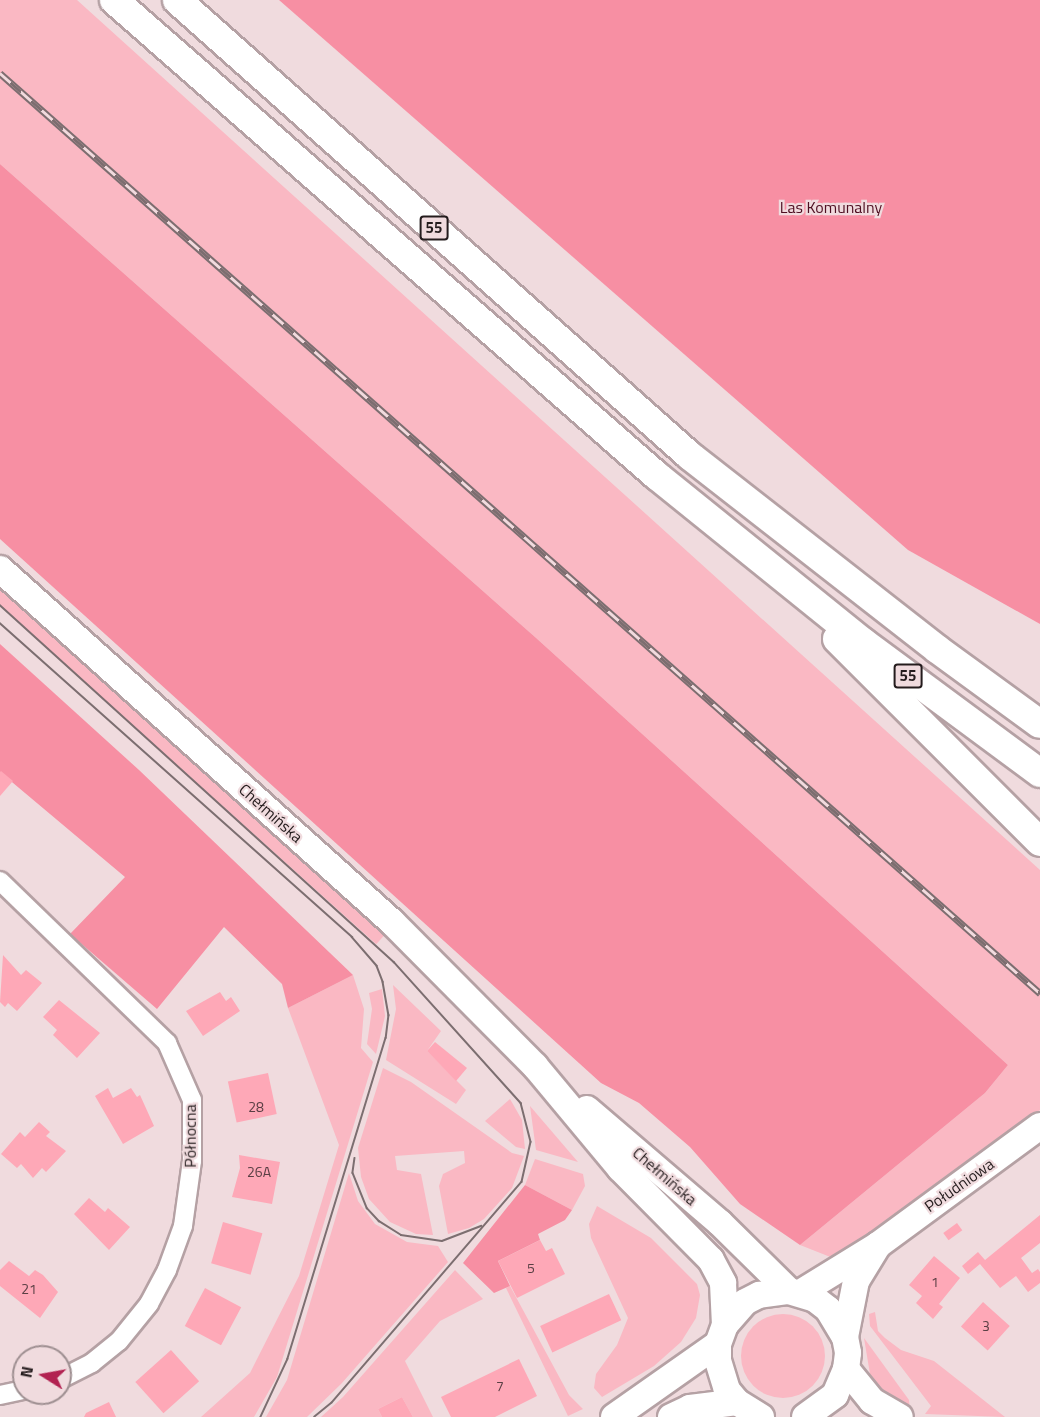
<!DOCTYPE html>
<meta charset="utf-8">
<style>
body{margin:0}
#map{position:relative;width:1040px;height:1417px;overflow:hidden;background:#f0dbde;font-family:"Titillium Web",sans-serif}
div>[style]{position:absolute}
.green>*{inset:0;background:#fab8c3;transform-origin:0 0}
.round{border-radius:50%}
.forest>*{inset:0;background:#f78fa3}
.building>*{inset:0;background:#fea8b7;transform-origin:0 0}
.roads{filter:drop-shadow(2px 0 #b5a1a4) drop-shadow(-2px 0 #b5a1a4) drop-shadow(0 2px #b5a1a4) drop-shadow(0 -2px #b5a1a4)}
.street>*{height:18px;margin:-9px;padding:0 9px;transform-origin:9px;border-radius:9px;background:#fff}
.secondary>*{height:26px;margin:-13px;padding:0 13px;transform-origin:13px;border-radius:13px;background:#fff}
.primary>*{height:28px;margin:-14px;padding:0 14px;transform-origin:14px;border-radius:14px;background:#fff}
.tram>*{height:1.5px;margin:-0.75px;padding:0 0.75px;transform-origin:0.75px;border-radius:0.75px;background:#7c6e70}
.rail>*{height:7px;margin-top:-3.5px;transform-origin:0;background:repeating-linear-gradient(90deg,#f0dbde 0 14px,#7c6e70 0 28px);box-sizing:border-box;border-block:2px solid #7c6e70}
span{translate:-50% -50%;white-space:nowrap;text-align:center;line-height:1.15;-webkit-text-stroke:4.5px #f0dbde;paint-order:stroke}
.number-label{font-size:14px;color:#5a3f44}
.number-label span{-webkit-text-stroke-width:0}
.shield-label span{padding:2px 4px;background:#f0dbde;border:2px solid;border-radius:4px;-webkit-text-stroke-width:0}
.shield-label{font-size:15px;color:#241c1d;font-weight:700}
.park-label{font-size:16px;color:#4f0f22}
.street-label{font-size:16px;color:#241c1d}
.north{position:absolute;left:12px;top:1345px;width:60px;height:60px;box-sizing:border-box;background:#f0dbde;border:2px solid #9e8f91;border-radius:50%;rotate:281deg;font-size:16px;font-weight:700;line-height:24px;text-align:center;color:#241c1d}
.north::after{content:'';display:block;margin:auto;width:21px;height:27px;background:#b22251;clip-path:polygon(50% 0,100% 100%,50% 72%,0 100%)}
</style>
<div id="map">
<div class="green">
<i style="clip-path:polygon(0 0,77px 0,1040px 870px,1040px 1110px,838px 1260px,800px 1245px,985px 1093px,1008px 1065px,535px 637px,0 164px)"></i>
<i style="left:0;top:588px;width:518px;height:13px;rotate:42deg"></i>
<i style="clip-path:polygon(353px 975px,364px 1009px,361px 1048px,373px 1062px,277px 1377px,254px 1417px,201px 1417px,250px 1373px,299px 1276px,339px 1145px,288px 1008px)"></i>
<i style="clip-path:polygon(393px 985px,441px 1031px,427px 1051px,466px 1090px,456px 1104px,386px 1060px,396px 1009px)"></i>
<i style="clip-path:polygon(382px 989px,385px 1016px,376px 1054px,367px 1044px,372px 1009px,369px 993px)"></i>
<i style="clip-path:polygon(383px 1068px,411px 1082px,512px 1153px,524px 1156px,512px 1188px,484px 1219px,469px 1228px,448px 1234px,439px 1186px,443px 1174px,465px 1163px,464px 1151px,395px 1156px,397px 1170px,421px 1174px,433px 1235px,416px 1234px,390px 1222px,369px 1199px,361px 1177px,358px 1148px)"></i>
<i style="clip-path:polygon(510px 1099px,522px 1120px,525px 1149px,516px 1147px,485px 1121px)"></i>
<i style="clip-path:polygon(530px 1106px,578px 1162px,536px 1150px)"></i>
<i style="clip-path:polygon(535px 1159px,583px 1174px,585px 1186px,572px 1210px,525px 1185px)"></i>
<i style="clip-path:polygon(349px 1173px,358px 1201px,375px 1224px,407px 1242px,438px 1246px,448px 1262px,342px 1383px,307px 1417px,266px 1417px,287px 1380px)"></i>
<i style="clip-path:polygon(597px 1206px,651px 1238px,697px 1284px,700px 1295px,696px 1318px,681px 1342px,654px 1366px,602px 1397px,594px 1388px,596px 1374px,617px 1345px,628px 1318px,591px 1238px,589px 1224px)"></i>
<i style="clip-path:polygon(455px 1270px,483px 1299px,440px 1321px,405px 1361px,433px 1417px,413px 1417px,402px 1397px,378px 1409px,382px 1417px,321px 1417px,343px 1397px)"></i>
<i style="clip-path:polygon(510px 1286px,569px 1395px,583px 1409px,568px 1416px,506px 1288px)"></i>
<i style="clip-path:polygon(875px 1312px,878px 1331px,885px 1338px,901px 1350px,934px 1361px,1005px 1417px,925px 1414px,931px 1406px,870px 1326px,869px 1314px)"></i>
<i class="round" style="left:741px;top:1314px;width:84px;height:84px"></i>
<i style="clip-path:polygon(864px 1338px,909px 1400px,910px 1410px,878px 1390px,871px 1380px)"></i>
</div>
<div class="forest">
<i style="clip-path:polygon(279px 0,1040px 0,1040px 624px,908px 550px)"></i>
<i style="clip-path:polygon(0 164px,535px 637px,1008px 1065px,985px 1093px,800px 1245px,740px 1204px,690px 1147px,639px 1103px,601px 1083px,0 539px)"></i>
<i style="clip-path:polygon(0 644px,139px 770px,353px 975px,288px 1008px,282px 984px,224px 927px,157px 1009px,70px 934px,125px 877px,0 772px)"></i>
<i style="clip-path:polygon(525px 1185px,572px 1210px,565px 1220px,538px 1234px,540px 1240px,498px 1261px,510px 1286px,494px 1293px,463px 1263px)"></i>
</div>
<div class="building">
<i style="clip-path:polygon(1px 771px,13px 781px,0 796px,0 772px)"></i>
<i style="clip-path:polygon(3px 955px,21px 975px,26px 970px,42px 983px,17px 1011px,8px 1003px,5px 1007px,0 1002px)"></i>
<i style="clip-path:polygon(220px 992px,226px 1001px,231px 997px,240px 1011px,203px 1036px,186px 1011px)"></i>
<i style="clip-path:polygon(59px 1000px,100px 1033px,77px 1058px,53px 1035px,57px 1030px,43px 1017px)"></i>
<i style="clip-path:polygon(435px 1042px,467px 1068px,456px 1081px,427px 1051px)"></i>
<i style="left:268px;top:1073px;width:42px;height:41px;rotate:78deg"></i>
<i style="clip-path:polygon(108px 1088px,113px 1098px,131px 1088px,137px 1097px,140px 1095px,154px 1126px,123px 1144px,95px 1096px)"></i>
<i style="clip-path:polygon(39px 1122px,50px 1132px,46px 1136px,66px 1151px,46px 1172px,42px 1168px,33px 1178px,21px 1164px,17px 1168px,1px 1154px,20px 1132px,25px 1137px)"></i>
<i style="clip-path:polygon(239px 1155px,280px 1162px,272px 1204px,232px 1197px,240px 1168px)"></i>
<i style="clip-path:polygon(89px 1198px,105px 1212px,108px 1208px,130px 1227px,109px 1250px,74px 1214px)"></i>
<i style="clip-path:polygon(1040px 1215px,1040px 1243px,1021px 1258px,1032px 1273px,1038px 1269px,1040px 1272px,1040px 1283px,1028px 1292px,1016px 1276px,1000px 1288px,980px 1264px,968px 1274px,962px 1266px,978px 1252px,985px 1260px)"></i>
<i style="left:223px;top:1222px;width:41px;height:43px;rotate:16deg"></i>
<i style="left:957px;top:1223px;width:9px;height:17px;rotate:54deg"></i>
<i style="clip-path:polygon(540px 1240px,546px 1251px,552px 1248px,565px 1274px,517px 1298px,498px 1261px)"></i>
<i style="clip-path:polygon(934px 1256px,960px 1278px,939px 1304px,943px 1307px,933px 1319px,916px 1303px,922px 1296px,909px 1285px)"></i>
<i style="clip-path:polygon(9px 1261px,29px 1276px,35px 1270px,43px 1275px,58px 1292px,40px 1318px,0 1286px,0 1270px)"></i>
<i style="left:205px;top:1288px;width:41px;height:43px;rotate:28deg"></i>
<i style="left:609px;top:1294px;width:29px;height:76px;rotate:65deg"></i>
<i style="left:983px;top:1302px;width:36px;height:33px;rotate:42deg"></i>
<i style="left:171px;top:1350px;width:42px;height:48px;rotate:48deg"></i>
<i style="clip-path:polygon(519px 1359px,537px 1396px,495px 1417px,451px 1417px,441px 1397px)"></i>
<i style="clip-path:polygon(402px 1397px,413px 1417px,382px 1417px,378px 1409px)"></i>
<i style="clip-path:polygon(109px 1402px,116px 1417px,84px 1417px,86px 1413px)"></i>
</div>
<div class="roads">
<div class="street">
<i style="left:0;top:881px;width:233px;rotate:44.1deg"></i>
<i style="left:167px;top:1043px;width:62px;rotate:66.3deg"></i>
<i style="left:192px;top:1100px;width:61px;rotate:90deg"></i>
<i style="left:192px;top:1161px;width:66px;rotate:97.9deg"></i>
<i style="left:183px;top:1226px;width:47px;rotate:110deg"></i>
<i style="left:167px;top:1270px;width:38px;rotate:118deg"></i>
<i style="left:149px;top:1304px;width:48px;rotate:129deg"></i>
<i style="left:119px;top:1341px;width:35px;rotate:141deg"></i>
<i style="left:92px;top:1363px;width:36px;rotate:153deg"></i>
<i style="left:0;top:1395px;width:25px;rotate:-12deg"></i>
</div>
<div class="secondary">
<i style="left:0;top:569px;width:528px;rotate:42deg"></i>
<i style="left:392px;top:922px;width:203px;rotate:45.2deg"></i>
<i style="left:535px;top:1066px;width:133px;rotate:50.2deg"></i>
<i style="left:620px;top:1168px;width:129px;rotate:45.3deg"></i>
<i style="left:711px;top:1260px;width:26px;rotate:62deg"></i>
<i style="left:723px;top:1283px;width:42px;rotate:87.3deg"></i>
<i style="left:587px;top:1109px;width:175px;rotate:40.6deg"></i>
<i style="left:720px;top:1223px;width:97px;rotate:44.6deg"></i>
<i style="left:800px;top:1293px;width:92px;rotate:-31.6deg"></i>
<i style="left:878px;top:1245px;width:201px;rotate:-36.3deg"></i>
<i style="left:845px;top:1337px;width:57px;rotate:-78.9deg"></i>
<i style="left:856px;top:1281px;width:42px;rotate:-58.6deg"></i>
<i style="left:846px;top:1369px;width:41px;rotate:50.9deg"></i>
<i style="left:872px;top:1401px;width:32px;rotate:30deg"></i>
<i style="left:614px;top:1417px;width:127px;rotate:-35.1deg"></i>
<i style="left:671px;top:1417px;width:21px;rotate:-25deg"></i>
<i style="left:690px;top:1408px;width:47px;rotate:-7.3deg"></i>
<i style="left:761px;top:1417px;width:28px;rotate:-148deg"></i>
<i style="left:737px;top:1402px;width:16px;rotate:-130deg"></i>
<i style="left:727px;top:1390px;width:31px;rotate:-107deg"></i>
<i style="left:718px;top:1360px;width:16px;rotate:-90deg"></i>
<i style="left:718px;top:1344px;width:20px;rotate:-70deg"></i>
<i style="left:725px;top:1325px;width:30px;rotate:-49deg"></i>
<i style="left:745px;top:1302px;width:16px;rotate:-27deg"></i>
<i style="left:759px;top:1295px;width:30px;rotate:-8deg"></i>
<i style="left:789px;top:1291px;width:27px;rotate:17deg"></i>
<i style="left:815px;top:1299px;width:16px;rotate:38deg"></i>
<i style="left:828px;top:1309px;width:33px;rotate:59deg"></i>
<i style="left:845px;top:1337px;width:16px;rotate:79deg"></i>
<i style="left:848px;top:1353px;width:16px;rotate:97deg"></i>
<i style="left:846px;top:1369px;width:28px;rotate:113deg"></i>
<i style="left:835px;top:1395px;width:37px;rotate:144deg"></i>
</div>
<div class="primary">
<i style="left:114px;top:0;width:722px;rotate:41.24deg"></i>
<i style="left:657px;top:476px;width:265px;rotate:38.9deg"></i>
<i style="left:863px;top:642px;width:220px;rotate:36.5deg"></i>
<i style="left:177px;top:0;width:686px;rotate:41.63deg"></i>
<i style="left:690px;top:456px;width:313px;rotate:38deg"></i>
<i style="left:937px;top:649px;width:127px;rotate:36.1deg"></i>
<i style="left:837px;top:639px;width:287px;rotate:45deg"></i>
</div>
</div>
<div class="tram">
<i style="left:0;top:605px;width:532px;rotate:42.18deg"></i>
<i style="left:394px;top:962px;width:190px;rotate:48deg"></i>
<i style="left:521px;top:1103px;width:40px;rotate:75.6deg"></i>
<i style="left:531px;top:1142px;width:41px;rotate:102.7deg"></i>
<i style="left:522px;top:1182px;width:291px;rotate:130.7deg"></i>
<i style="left:332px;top:1403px;width:22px;rotate:141deg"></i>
<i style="left:0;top:623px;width:472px;rotate:41.7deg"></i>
<i style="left:352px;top:937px;width:38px;rotate:49deg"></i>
<i style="left:377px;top:966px;width:17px;rotate:69deg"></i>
<i style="left:383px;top:982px;width:34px;rotate:80deg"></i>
<i style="left:389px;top:1015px;width:23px;rotate:97deg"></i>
<i style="left:386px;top:1038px;width:336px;rotate:107deg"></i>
<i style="left:288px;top:1359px;width:64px;rotate:115deg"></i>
<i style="left:355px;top:1158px;width:15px;rotate:98deg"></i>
<i style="left:353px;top:1173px;width:38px;rotate:68deg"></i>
<i style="left:367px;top:1208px;width:18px;rotate:47deg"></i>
<i style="left:379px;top:1221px;width:26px;rotate:32deg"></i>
<i style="left:401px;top:1235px;width:41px;rotate:8.3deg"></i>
<i style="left:442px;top:1241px;width:42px;rotate:-21deg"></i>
</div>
<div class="rail">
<i style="left:0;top:73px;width:1389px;rotate:41.5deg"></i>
</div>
<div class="number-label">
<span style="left:256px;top:1107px">28</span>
<span style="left:259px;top:1172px">26A</span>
<span style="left:531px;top:1268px">5</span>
<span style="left:935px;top:1282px">1</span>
<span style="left:29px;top:1289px">21</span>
<span style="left:986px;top:1326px">3</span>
<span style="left:500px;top:1386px">7</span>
</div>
<div class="shield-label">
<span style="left:434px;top:228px">55</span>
<span style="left:908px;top:676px">55</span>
</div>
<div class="park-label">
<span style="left:831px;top:207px">Las Komunalny</span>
</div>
<div class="street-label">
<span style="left:271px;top:813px;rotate:42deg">Chełmińska</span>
<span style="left:190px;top:1136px;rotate:-90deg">Północna</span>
<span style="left:665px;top:1176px;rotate:41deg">Chełmińska</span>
<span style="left:959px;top:1185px;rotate:-35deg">Południowa</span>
</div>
<div class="north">N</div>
</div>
